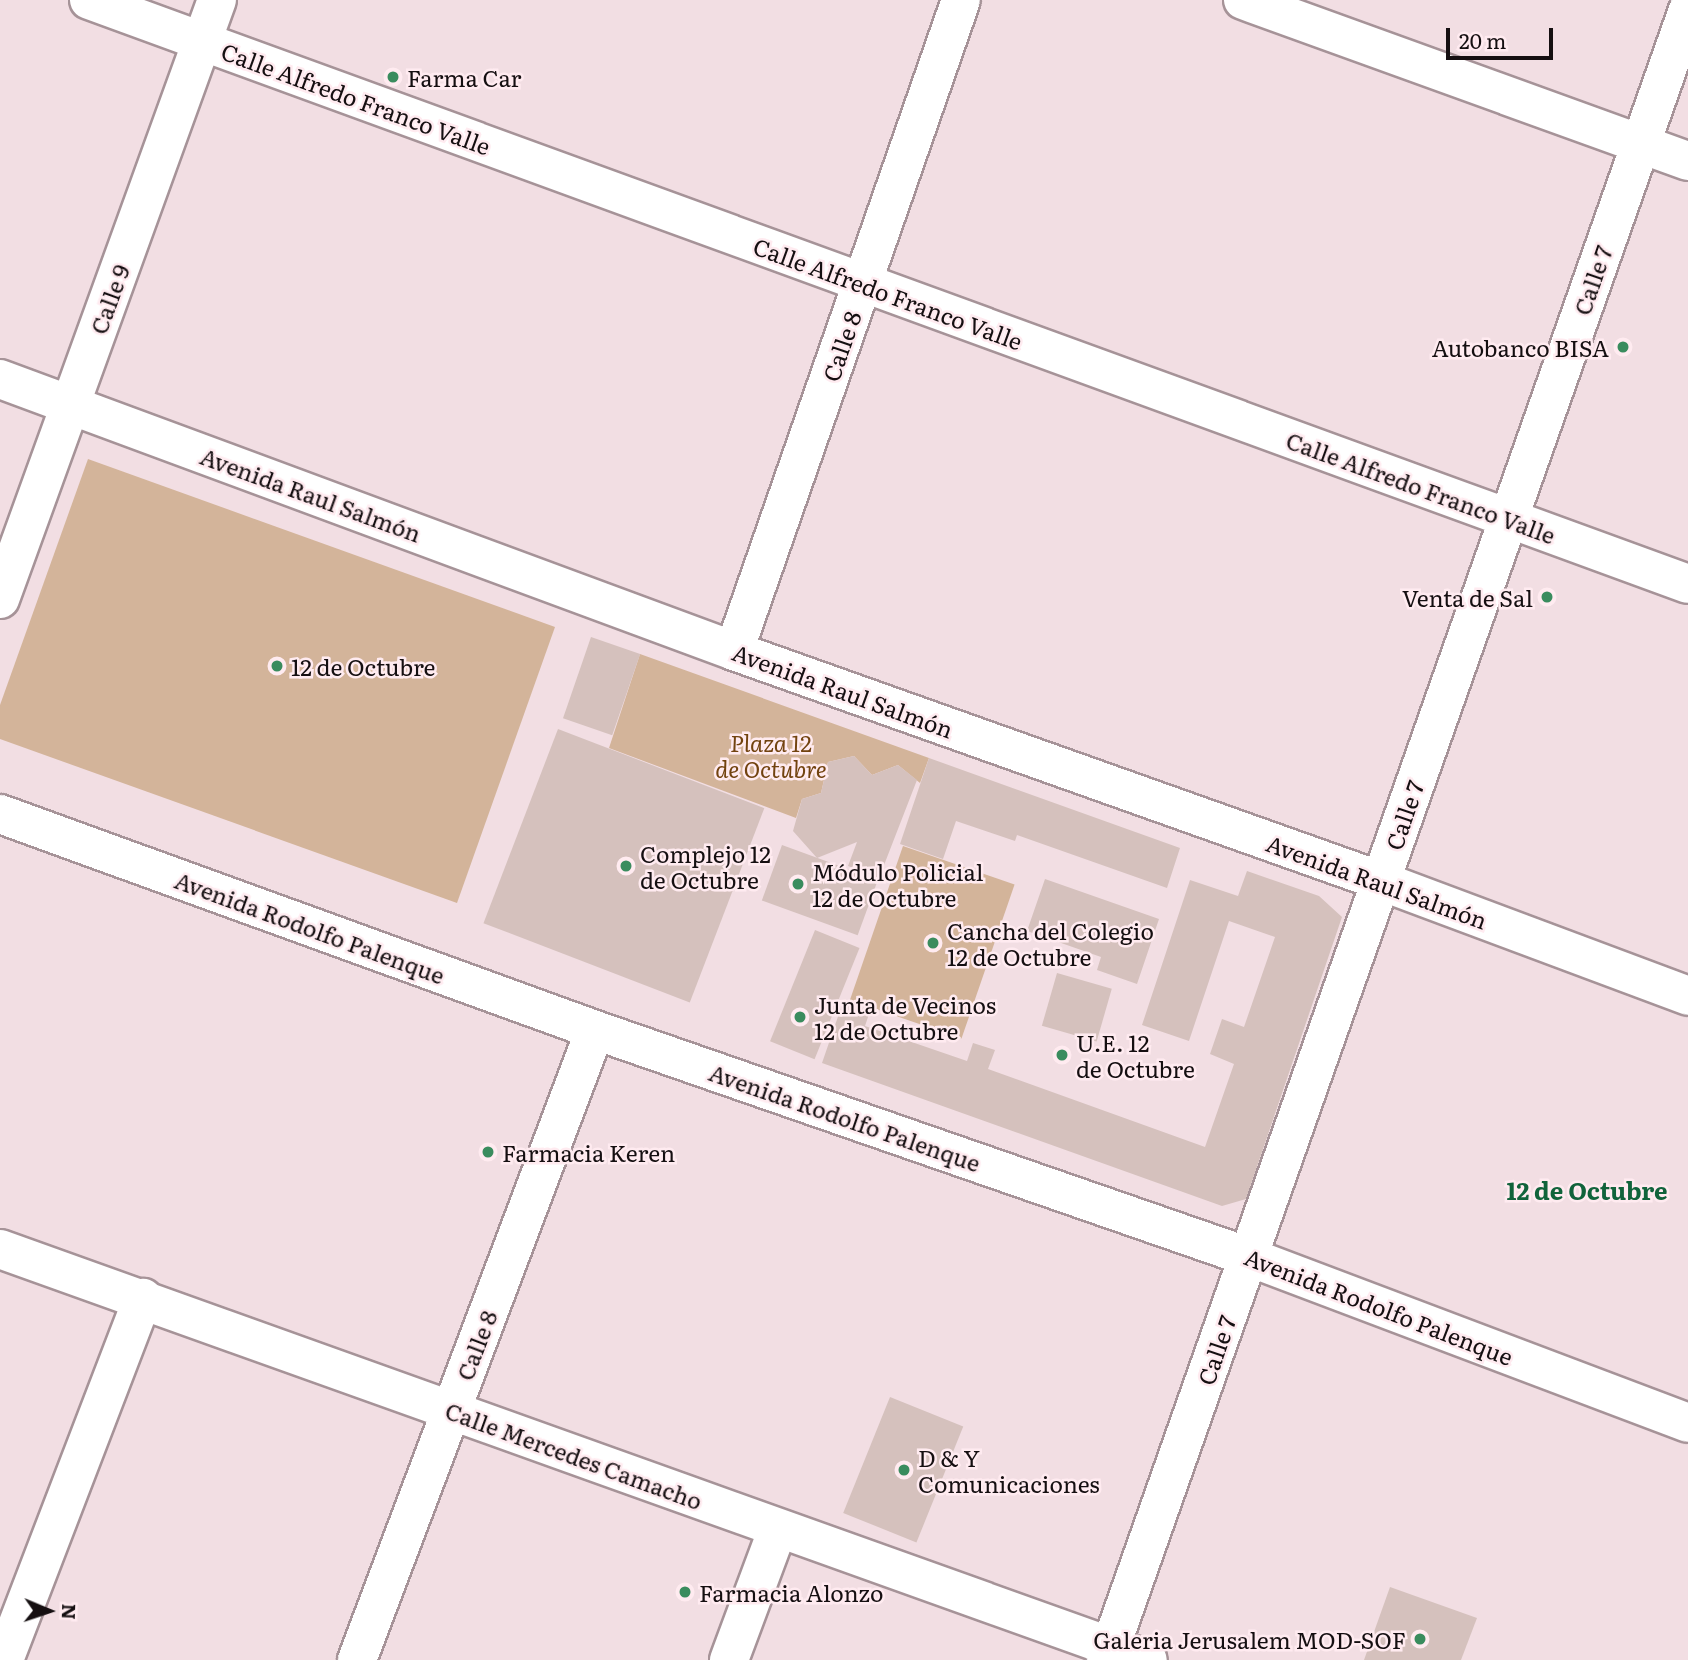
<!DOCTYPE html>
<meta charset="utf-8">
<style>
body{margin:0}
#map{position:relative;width:1688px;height:1660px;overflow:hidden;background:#f2dee3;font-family:Literata,serif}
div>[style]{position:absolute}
.green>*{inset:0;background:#d3b49a;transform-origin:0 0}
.building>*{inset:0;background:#d5c1bd;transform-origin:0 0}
.roads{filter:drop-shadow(2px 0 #a69398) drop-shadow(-2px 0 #a69398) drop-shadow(0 2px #a69398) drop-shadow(0 -2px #a69398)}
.minor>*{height:38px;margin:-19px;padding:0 19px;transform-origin:19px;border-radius:19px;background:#fff}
.dots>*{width:19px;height:19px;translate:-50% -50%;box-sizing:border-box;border:4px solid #ffebf0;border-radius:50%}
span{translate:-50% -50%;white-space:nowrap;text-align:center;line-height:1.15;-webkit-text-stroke:5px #ffebf0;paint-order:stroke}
.poi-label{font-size:23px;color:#150f11}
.left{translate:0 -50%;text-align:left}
.right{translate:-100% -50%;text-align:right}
.street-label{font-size:23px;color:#150f11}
.park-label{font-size:23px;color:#72430f;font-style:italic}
.neighbourhood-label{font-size:24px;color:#11633b;font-weight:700}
.north{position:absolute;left:14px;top:1576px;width:70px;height:70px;-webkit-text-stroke:5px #ffebf0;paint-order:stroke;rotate:92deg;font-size:19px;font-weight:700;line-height:28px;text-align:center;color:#150f11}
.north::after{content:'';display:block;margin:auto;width:24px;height:32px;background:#150f11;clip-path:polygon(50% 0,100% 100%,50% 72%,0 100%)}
.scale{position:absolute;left:1446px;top:28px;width:107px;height:32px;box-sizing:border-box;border:4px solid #150f11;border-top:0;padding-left:9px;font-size:21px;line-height:24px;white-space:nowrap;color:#150f11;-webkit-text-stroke:5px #ffebf0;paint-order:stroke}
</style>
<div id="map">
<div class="green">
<i style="clip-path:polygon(88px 459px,555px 627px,457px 903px,0 739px,0 705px)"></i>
<i style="clip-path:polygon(640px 654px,929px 758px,920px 783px,898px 765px,872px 775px,854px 756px,828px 762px,821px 793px,802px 799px,796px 818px,609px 748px)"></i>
<i style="left:903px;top:846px;width:118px;height:163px;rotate:19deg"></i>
</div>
<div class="building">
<i style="left:591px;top:637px;width:52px;height:86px;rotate:19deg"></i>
<i style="left:558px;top:729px;width:221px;height:208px;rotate:21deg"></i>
<i style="clip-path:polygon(854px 756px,872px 775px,898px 765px,917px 780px,879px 878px,848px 866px,857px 842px,817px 858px,793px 831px,802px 799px,821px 793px,828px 762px)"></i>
<i style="clip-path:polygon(929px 758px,1180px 848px,1167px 888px,1017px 835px,1015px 841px,956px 821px,943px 859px,900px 844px)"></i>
<i style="left:782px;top:845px;width:102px;height:59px;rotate:20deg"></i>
<i style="clip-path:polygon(1247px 871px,1319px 896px,1342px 917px,1246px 1199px,1222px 1206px,822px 1063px,843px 1002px,870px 1011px,865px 1026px,967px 1061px,973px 1043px,995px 1050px,988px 1069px,1205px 1147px,1234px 1064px,1210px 1054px,1222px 1019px,1244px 1027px,1275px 937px,1229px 921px,1189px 1041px,1142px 1025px,1190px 880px,1238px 896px)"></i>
<i style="clip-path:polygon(1045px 879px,1159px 919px,1137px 984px,1097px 970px,1101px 957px,1027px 931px)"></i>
<i style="left:815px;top:930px;width:48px;height:120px;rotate:22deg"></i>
<i style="left:1057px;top:973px;width:57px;height:55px;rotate:16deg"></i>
<i style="left:890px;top:1397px;width:79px;height:125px;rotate:22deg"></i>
<i style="clip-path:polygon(1390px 1587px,1477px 1618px,1461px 1660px,1364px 1660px)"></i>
</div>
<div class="roads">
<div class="minor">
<i style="left:89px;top:0;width:1702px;rotate:20.06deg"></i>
<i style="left:1243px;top:0;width:473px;rotate:19.9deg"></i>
<i style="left:0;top:379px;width:783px;rotate:20.33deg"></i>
<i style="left:734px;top:651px;width:687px;rotate:19.57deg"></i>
<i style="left:1381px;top:881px;width:328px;rotate:20.5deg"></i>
<i style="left:0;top:599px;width:637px;rotate:-70.09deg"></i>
<i style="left:734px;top:651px;width:689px;rotate:-70.78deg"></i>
<i style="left:0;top:814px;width:633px;rotate:19.95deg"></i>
<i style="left:595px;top:1030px;width:692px;rotate:19.14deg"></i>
<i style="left:1249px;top:1257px;width:469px;rotate:20.7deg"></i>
<i style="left:0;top:1249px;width:1219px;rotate:19.7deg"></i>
<i style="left:4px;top:1660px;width:388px;rotate:-69deg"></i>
<i style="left:357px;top:1660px;width:673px;rotate:-69.3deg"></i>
<i style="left:729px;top:1660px;width:138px;rotate:-69.6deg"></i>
<i style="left:1106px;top:1660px;width:1750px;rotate:-70.57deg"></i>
</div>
</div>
<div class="dots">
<i style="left:393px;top:77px;background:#3a8c5e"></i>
<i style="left:1623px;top:347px;background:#3a8c5e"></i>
<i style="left:1547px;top:597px;background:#3a8c5e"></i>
<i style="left:277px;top:666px;background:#3a8c5e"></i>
<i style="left:626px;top:866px;background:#3a8c5e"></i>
<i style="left:798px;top:884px;background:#3a8c5e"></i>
<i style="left:933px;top:943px;background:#3a8c5e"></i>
<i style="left:800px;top:1017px;background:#3a8c5e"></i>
<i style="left:1062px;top:1055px;background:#3a8c5e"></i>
<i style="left:488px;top:1152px;background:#3a8c5e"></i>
<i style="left:904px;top:1470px;background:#3a8c5e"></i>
<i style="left:685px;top:1592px;background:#3a8c5e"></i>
<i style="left:1420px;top:1639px;background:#3a8c5e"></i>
</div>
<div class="poi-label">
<span class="left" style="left:407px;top:77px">Farma Car</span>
<span class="right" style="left:1609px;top:347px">Autobanco BISA</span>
<span class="right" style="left:1533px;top:597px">Venta de Sal</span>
<span class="left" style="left:291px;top:666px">12 de Octubre</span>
<span class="left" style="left:640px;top:866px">Complejo 12<br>de Octubre</span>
<span class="left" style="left:812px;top:884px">Módulo Policial<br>12 de Octubre</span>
<span class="left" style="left:947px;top:943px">Cancha del Colegio<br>12 de Octubre</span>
<span class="left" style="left:814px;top:1017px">Junta de Vecinos<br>12 de Octubre</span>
<span class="left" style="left:1076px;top:1055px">U.E. 12<br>de Octubre</span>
<span class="left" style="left:502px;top:1152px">Farmacia Keren</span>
<span class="left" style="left:918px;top:1470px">D &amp; Y<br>Comunicaciones</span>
<span class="left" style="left:699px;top:1592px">Farmacia Alonzo</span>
<span class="right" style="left:1406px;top:1639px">Galeria Jerusalem MOD-SOF</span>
</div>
<div class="street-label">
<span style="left:356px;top:98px;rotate:20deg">Calle Alfredo Franco Valle</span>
<span style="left:1592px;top:280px;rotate:-71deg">Calle 7</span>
<span style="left:888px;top:293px;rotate:20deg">Calle Alfredo Franco Valle</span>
<span style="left:109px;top:299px;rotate:-70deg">Calle 9</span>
<span style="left:841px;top:346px;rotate:-71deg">Calle 8</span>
<span style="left:1421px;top:487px;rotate:20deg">Calle Alfredo Franco Valle</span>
<span style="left:311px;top:494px;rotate:20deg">Avenida Raul Salmón</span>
<span style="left:843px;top:690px;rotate:20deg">Avenida Raul Salmón</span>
<span style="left:1404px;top:815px;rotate:-71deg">Calle 7</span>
<span style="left:1377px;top:881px;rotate:20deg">Avenida Raul Salmón</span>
<span style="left:310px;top:927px;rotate:20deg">Avenida Rodolfo Palenque</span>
<span style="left:845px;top:1117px;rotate:19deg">Avenida Rodolfo Palenque</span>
<span style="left:1379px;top:1306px;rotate:21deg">Avenida Rodolfo Palenque</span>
<span style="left:476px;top:1345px;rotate:-69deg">Calle 8</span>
<span style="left:1216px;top:1350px;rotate:-71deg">Calle 7</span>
<span style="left:574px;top:1455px;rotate:20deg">Calle Mercedes Camacho</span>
</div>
<div class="park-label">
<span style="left:771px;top:755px">Plaza 12<br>de Octubre</span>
</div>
<div class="neighbourhood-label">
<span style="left:1587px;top:1190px">12 de Octubre</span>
</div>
<div class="north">N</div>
<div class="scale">20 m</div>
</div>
